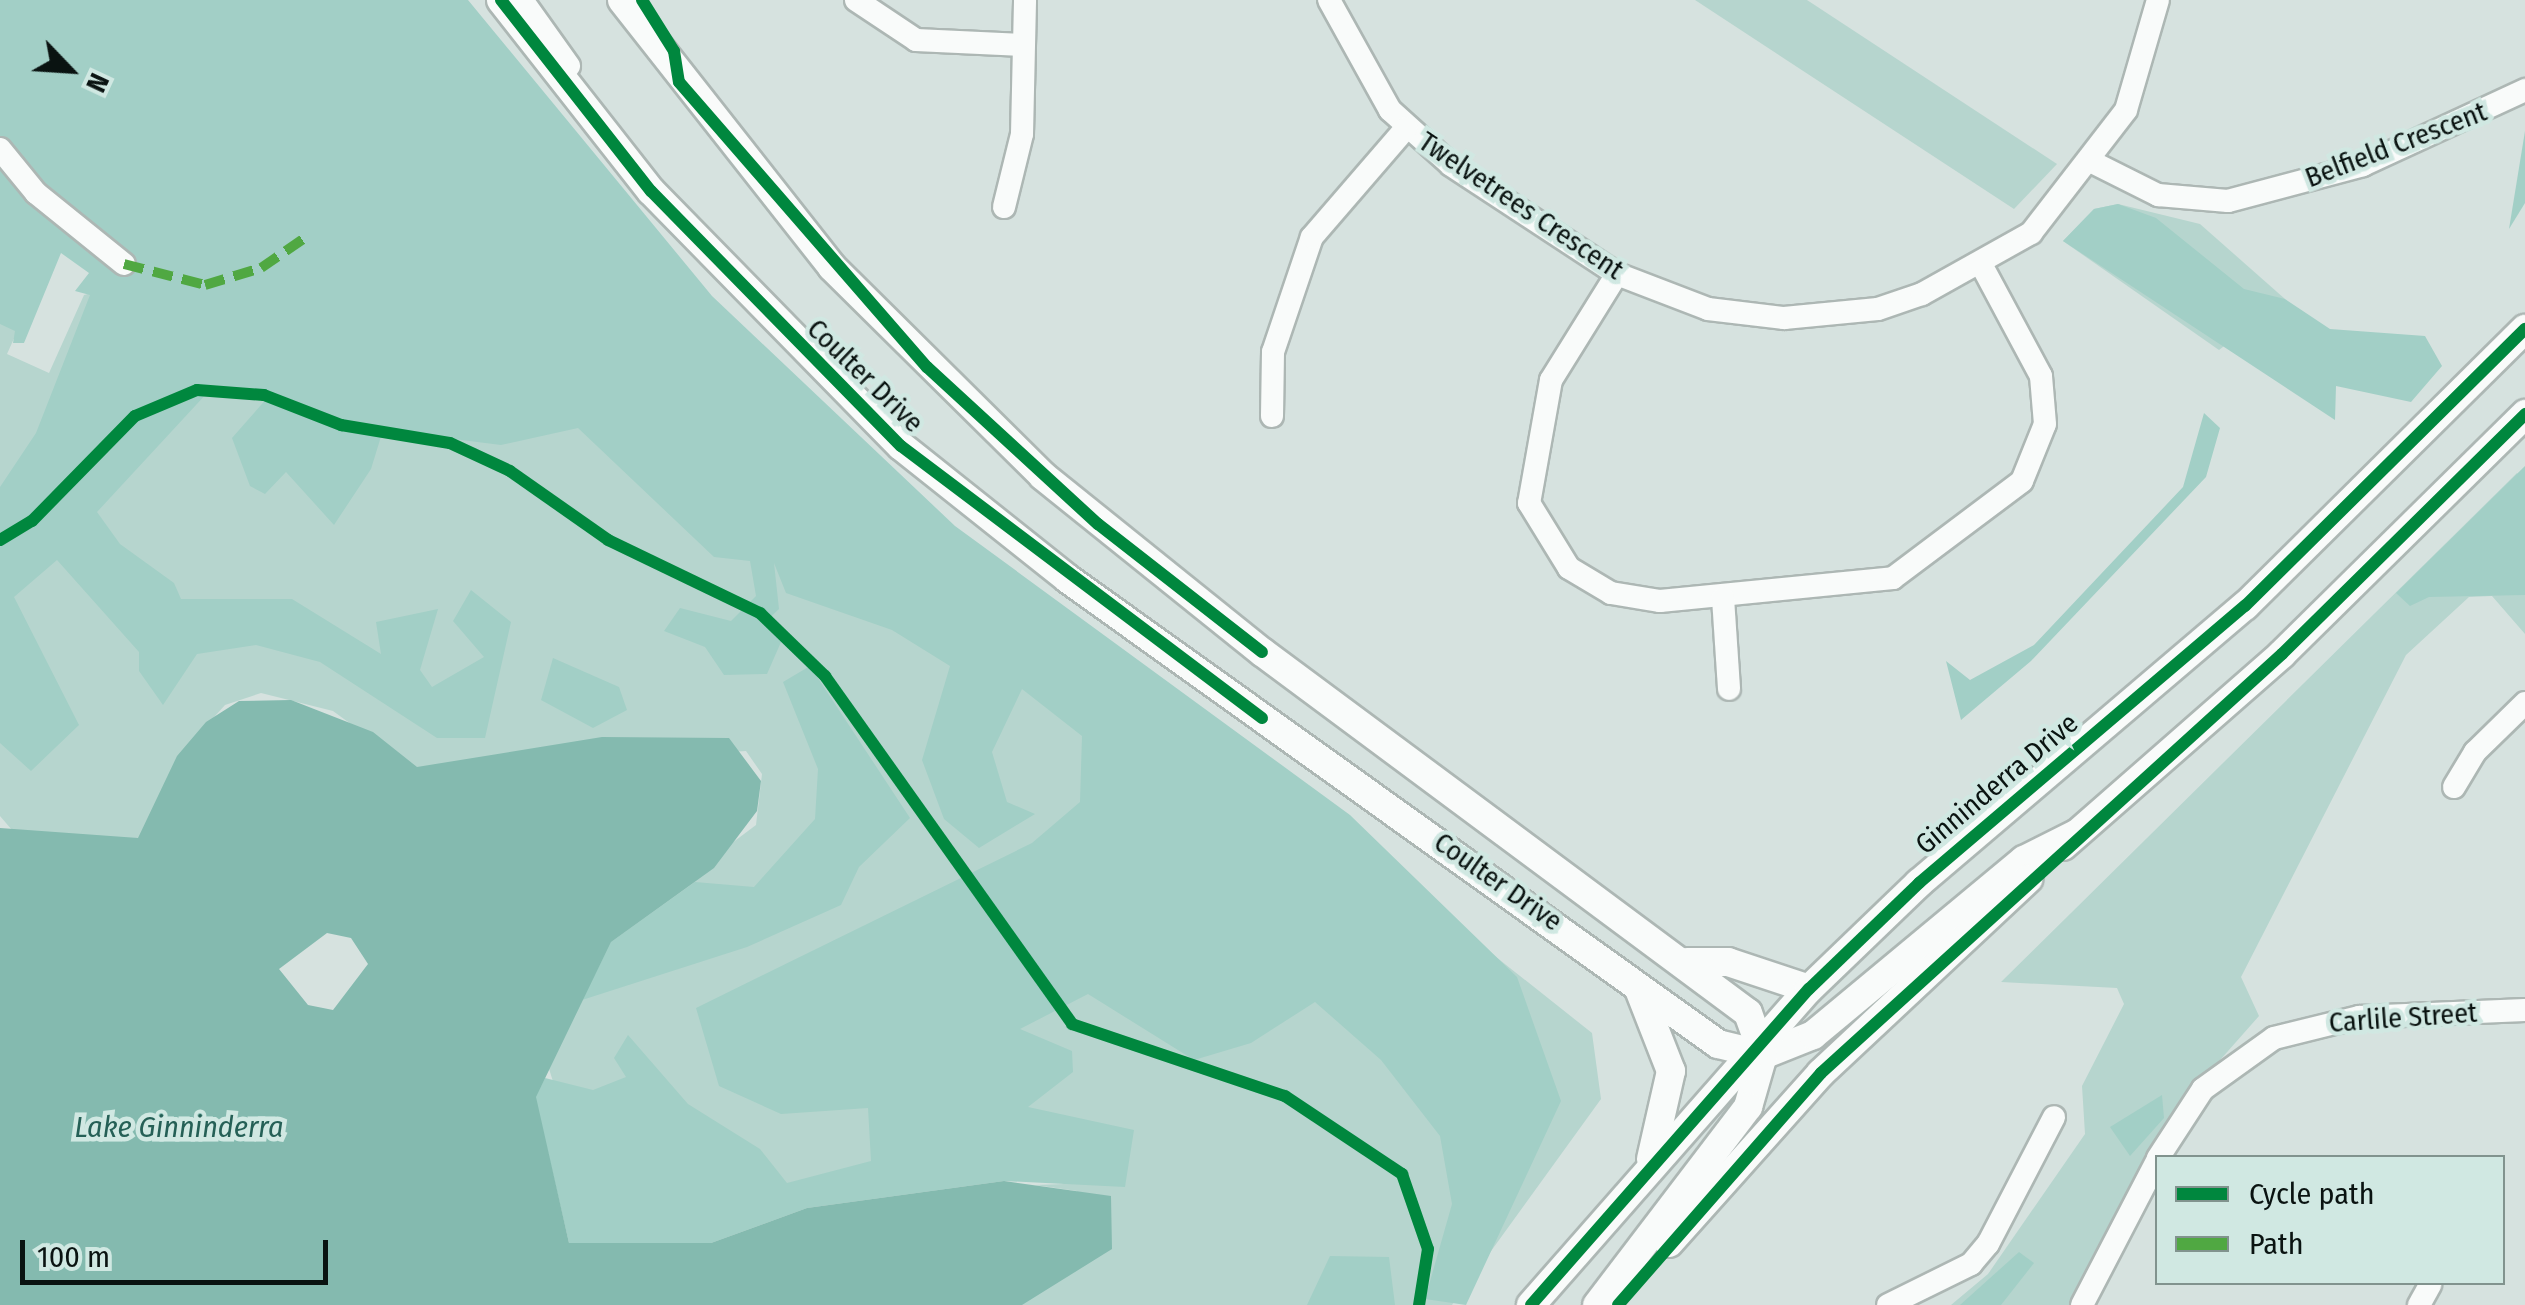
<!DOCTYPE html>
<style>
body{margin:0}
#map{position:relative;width:2525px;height:1305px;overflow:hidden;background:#d6e2df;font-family:"Fira Sans Condensed",sans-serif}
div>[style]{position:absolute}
.green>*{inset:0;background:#b6d5ce}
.forest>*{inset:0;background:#a2cfc6}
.water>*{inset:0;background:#84baaf}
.roads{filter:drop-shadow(2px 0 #adb7b4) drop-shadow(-2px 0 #adb7b4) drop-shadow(0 2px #adb7b4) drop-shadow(0 -2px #adb7b4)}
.minor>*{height:22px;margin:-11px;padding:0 11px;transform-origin:11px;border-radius:11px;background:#f9fbfa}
.major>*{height:28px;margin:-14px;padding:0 14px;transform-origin:14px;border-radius:14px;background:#f9fbfa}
.quiet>*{height:10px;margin-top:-5px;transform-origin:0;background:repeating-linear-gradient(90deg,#50a842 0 20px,transparent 0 30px)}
.cycleway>*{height:12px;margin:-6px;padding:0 6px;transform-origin:6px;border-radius:6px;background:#00873e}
span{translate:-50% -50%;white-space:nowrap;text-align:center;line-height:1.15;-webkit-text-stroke:9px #d0e8e2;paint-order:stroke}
.street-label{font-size:28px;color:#0a1311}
.water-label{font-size:30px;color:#256056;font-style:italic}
.legend{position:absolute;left:2155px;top:1155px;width:350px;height:130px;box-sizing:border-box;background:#d0e8e2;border:2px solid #81938e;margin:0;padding:12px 18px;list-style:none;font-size:30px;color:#0a1311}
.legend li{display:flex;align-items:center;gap:20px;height:50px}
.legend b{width:50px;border:2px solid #81938e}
.north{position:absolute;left:20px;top:20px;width:100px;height:100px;-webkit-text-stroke:8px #d0e8e2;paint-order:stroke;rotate:115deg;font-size:28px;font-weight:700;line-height:40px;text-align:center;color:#0a1311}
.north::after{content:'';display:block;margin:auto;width:35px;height:45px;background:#0a1311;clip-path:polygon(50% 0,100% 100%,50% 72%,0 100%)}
.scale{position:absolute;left:20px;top:1240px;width:308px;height:45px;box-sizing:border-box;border:5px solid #0a1311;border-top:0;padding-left:12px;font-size:30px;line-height:35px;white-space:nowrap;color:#0a1311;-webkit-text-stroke:8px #d0e8e2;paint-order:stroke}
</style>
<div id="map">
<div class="green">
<i style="clip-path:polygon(0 0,636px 275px,1592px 1033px,1601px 1099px,1452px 1305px,1022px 1305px,1077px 1191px,1035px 1185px,1064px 1184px,1036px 1171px,771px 1211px,561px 1107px,545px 1056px,580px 957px,756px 825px,762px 774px,746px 751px,418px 773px,333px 711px,261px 693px,225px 705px,206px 726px,173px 844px,18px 837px,0 816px,0 197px,47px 265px,7px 354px,49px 373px,84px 295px,103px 290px)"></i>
<i style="clip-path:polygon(1695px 0,1807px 0,2057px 164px,2014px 209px)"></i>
<i style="clip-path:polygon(2118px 204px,2200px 224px,2285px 299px,2219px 350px,2063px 241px,2094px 209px)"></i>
<i style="clip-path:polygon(2517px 473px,2525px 484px,2525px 634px,2492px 596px,2469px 597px,2406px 655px,2241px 977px,2259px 1016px,2205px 1077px,2072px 1305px,1951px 1305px,1988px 1274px,2085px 1134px,2082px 1086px,2124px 1004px,2117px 988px,2001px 982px)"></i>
</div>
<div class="forest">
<i style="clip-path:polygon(0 0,468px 0,712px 296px,955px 526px,1350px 815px,1517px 977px,1561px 1101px,1466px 1305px,1425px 1299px,1452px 1204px,1440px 1136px,1381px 1060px,1315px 1002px,1251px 1043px,1194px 1060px,1088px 994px,1020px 1029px,1072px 1051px,1073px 1072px,1028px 1107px,1134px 1130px,1125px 1187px,1004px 1181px,807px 1208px,711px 1243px,569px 1243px,535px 1097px,545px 1078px,593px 1090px,626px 1077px,614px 1058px,628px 1035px,688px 1104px,760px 1149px,787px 1183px,871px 1161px,868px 1108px,781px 1114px,719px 1086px,696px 1008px,1032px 843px,1080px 802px,1082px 736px,1022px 689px,992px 752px,1007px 802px,1035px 814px,979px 848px,944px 819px,922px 760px,950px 666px,892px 630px,786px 593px,774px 563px,779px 609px,763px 624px,781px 642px,767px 674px,724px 675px,705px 647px,664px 631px,680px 608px,731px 621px,756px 596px,750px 561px,714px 557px,578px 428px,501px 445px,383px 430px,371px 469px,334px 525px,286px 472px,265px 494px,250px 486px,232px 438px,268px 397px,208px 392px,97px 512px,120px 544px,174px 583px,181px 599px,292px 599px,381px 654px,376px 622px,438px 609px,420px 670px,432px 687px,484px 657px,453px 621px,471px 590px,511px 622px,485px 738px,437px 738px,320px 662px,256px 645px,197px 654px,163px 705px,139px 671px,139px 652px,57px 560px,14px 597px,79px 725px,31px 771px,0 743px,0 487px,36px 433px,90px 295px,75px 291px,89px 273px,61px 253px,24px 343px,13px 343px,15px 331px,0 324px)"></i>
<i style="clip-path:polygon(2525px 131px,2525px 203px,2509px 229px)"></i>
<i style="clip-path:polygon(2118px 204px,2156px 218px,2244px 289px,2285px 299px,2330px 329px,2425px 336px,2442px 366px,2411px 402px,2336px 386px,2335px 420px,2063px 241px,2094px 209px)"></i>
<i style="clip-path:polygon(2204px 413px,2220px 428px,2206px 477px,2031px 661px,1961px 720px,1946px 661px,1970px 680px,2034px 645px,2183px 487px)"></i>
<i style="clip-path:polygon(2525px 466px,2525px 595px,2429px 597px,2410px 606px,2396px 593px)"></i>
<i style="clip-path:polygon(553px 658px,619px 687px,627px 710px,593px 728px,541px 700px)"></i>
<i style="clip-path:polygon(810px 666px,910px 818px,859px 867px,841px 905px,747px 947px,582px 1000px,611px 942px,695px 882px,754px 887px,815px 819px,818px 769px,783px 682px)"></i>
<i style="clip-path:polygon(2162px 1095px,2164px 1118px,2130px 1156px,2110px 1127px)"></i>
<i style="clip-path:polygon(2019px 1252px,2034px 1263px,2001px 1305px,1960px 1305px)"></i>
<i style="clip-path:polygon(1330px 1256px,1389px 1257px,1395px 1305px,1307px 1305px)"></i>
</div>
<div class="water">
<i style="clip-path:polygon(evenodd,291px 700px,373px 732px,417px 767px,602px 737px,729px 738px,761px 781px,757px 811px,714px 868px,611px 942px,536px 1097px,569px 1243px,711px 1243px,807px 1208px,1004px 1181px,1111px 1196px,1112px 1249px,1022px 1305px,0 1305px,0 828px,138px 838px,177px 756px,206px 722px,239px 701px,291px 700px,327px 933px,351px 938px,368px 964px,333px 1010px,308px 1005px,279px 969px,327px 933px)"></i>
</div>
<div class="roads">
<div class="minor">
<i style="left:522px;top:0;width:81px;rotate:54.5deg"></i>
<i style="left:856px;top:0;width:72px;rotate:33.7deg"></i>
<i style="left:916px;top:40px;width:107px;rotate:2.7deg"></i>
<i style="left:1329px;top:0;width:126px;rotate:61deg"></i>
<i style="left:1390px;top:110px;width:82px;rotate:42deg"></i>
<i style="left:1451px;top:165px;width:199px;rotate:33.3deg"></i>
<i style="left:1617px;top:274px;width:97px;rotate:21deg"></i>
<i style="left:1708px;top:309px;width:77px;rotate:6.8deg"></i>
<i style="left:1784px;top:318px;width:94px;rotate:-5.5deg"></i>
<i style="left:1878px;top:309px;width:46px;rotate:-18.8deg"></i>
<i style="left:1922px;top:294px;width:125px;rotate:-29.2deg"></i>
<i style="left:2031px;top:233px;width:155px;rotate:-52.3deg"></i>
<i style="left:2126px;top:110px;width:115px;rotate:-73.8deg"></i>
<i style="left:0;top:149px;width:57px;rotate:50.7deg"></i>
<i style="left:36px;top:193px;width:113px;rotate:38.9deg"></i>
<i style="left:2094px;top:163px;width:72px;rotate:26.6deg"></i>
<i style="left:2158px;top:195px;width:70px;rotate:4.9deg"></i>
<i style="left:2228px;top:201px;width:140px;rotate:-14.9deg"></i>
<i style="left:2363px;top:165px;width:179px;rotate:-24.8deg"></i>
<i style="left:1004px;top:207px;width:75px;rotate:-76.1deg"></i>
<i style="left:1022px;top:134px;width:134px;rotate:-88.7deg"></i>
<i style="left:1617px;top:274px;width:125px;rotate:121.9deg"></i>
<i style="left:1551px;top:380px;width:125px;rotate:100.1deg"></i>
<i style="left:1529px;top:503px;width:76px;rotate:58.4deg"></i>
<i style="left:1569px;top:568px;width:49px;rotate:30.8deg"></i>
<i style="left:1611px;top:593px;width:50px;rotate:9.3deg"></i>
<i style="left:1660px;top:601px;width:234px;rotate:-5.6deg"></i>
<i style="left:1893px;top:578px;width:161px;rotate:-36.9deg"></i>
<i style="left:2022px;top:481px;width:61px;rotate:-68deg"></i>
<i style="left:2045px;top:424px;width:48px;rotate:-94.8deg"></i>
<i style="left:2041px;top:376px;width:125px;rotate:-118.2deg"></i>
<i style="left:1272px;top:416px;width:64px;rotate:-89.1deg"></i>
<i style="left:1273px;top:352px;width:121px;rotate:-71.3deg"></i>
<i style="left:1312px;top:237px;width:144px;rotate:-49.2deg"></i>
<i style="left:1723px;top:598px;width:91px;rotate:86.2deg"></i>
<i style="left:2454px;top:787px;width:41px;rotate:-59deg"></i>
<i style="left:2475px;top:752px;width:70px;rotate:-44.4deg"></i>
<i style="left:2158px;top:1158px;width:82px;rotate:-56.9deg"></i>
<i style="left:2203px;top:1089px;width:87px;rotate:-35.7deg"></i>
<i style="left:2274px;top:1038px;width:88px;rotate:-13.9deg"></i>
<i style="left:2359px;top:1017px;width:166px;rotate:-2.4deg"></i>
<i style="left:1888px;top:1305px;width:93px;rotate:-26.3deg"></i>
<i style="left:1971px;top:1264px;width:26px;rotate:-50deg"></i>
<i style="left:1988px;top:1244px;width:143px;rotate:-62.5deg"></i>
<i style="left:2082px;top:1305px;width:165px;rotate:-62.5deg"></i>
<i style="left:2419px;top:1305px;width:23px;rotate:-61deg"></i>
</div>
<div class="major">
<i style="left:501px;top:0;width:243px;rotate:51.9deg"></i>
<i style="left:651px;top:191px;width:357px;rotate:45.6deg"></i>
<i style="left:901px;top:446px;width:213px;rotate:38.5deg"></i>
<i style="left:1068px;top:579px;width:799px;rotate:35.58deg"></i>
<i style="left:1718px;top:1044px;width:46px;rotate:13.7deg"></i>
<i style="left:1763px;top:1055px;width:54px;rotate:-21.8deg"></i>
<i style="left:1813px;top:1035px;width:274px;rotate:-39.7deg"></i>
<i style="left:2024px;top:860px;width:58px;rotate:-26.6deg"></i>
<i style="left:622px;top:0;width:340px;rotate:51.8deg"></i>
<i style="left:832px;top:267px;width:297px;rotate:44.7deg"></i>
<i style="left:1043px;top:476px;width:281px;rotate:38.8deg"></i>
<i style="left:1262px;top:652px;width:605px;rotate:36.6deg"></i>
<i style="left:1748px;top:1013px;width:45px;rotate:70.3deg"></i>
<i style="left:1763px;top:1055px;width:54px;rotate:106.1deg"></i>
<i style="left:1748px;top:1107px;width:249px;rotate:127.3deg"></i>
<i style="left:2063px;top:846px;width:291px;rotate:-41.2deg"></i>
<i style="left:2282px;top:654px;width:342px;rotate:-44.6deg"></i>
<i style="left:1687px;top:962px;width:41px"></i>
<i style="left:1728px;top:962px;width:85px;rotate:18.4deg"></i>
<i style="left:1640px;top:992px;width:85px;rotate:68.6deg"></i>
<i style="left:1671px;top:1071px;width:90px;rotate:102.8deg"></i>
<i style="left:1669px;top:1243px;width:228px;rotate:-48.2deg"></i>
<i style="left:1821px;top:1073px;width:284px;rotate:-43.1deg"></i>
<i style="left:1531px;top:1305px;width:421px;rotate:-48.7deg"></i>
<i style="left:1809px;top:989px;width:153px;rotate:-43.9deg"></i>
<i style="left:1919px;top:883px;width:428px;rotate:-40.4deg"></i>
<i style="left:2245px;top:606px;width:394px;rotate:-44.7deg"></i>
</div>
</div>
<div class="quiet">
<i style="left:124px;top:264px;width:84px;rotate:14.5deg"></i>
<i style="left:205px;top:285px;width:59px;rotate:-16.9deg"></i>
<i style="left:261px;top:268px;width:55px;rotate:-34.6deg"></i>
</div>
<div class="cycleway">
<i style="left:501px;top:0;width:243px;rotate:51.9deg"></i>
<i style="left:651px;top:191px;width:357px;rotate:45.6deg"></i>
<i style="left:901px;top:446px;width:452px;rotate:37deg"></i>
<i style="left:642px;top:0;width:60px;rotate:57.9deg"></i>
<i style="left:674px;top:51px;width:31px;rotate:81deg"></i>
<i style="left:679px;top:82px;width:378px;rotate:49deg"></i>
<i style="left:927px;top:367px;width:232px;rotate:42.6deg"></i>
<i style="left:1098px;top:524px;width:208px;rotate:38deg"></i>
<i style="left:0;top:540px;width:37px;rotate:-31deg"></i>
<i style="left:32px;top:521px;width:147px;rotate:-45.6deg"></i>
<i style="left:135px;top:416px;width:67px;rotate:-22.8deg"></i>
<i style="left:197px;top:390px;width:67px;rotate:4.3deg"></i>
<i style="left:264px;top:395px;width:83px;rotate:21.3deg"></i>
<i style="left:341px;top:425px;width:110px;rotate:9.4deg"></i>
<i style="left:450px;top:443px;width:66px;rotate:25deg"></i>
<i style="left:510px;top:471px;width:120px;rotate:35.1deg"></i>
<i style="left:608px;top:540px;width:169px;rotate:25.7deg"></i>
<i style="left:760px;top:613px;width:91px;rotate:44.1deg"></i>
<i style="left:825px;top:676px;width:427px;rotate:54.6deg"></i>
<i style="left:1072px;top:1024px;width:225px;rotate:18.7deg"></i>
<i style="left:1285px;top:1096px;width:141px;rotate:33.7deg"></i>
<i style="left:1402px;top:1174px;width:79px;rotate:70.9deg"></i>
<i style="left:1428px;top:1249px;width:57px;rotate:99.1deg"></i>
<i style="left:1531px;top:1305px;width:421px;rotate:-48.7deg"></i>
<i style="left:1809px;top:989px;width:153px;rotate:-43.9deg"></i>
<i style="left:1919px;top:883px;width:428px;rotate:-40.4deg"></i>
<i style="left:2245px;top:606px;width:394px;rotate:-44.7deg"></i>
<i style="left:1618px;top:1305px;width:308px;rotate:-48.8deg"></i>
<i style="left:1821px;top:1073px;width:623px;rotate:-42.27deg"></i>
<i style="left:2282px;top:654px;width:342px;rotate:-44.6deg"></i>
</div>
<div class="street-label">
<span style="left:2396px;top:145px;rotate:-21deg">Belfield Crescent</span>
<span style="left:1521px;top:206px;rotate:34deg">Twelvetrees Crescent</span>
<span style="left:865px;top:376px;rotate:44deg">Coulter Drive</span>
<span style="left:1997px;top:784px;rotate:-40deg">Ginninderra Drive</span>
<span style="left:1498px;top:882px;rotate:35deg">Coulter Drive</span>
<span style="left:2403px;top:1018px;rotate:-4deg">Carlile Street</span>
</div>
<div class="water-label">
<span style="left:179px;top:1127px">Lake Ginninderra</span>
</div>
<ul class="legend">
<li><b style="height:12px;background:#00873e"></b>Cycle path</li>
<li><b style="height:12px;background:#50a842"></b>Path</li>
</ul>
<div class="north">N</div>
<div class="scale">100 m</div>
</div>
